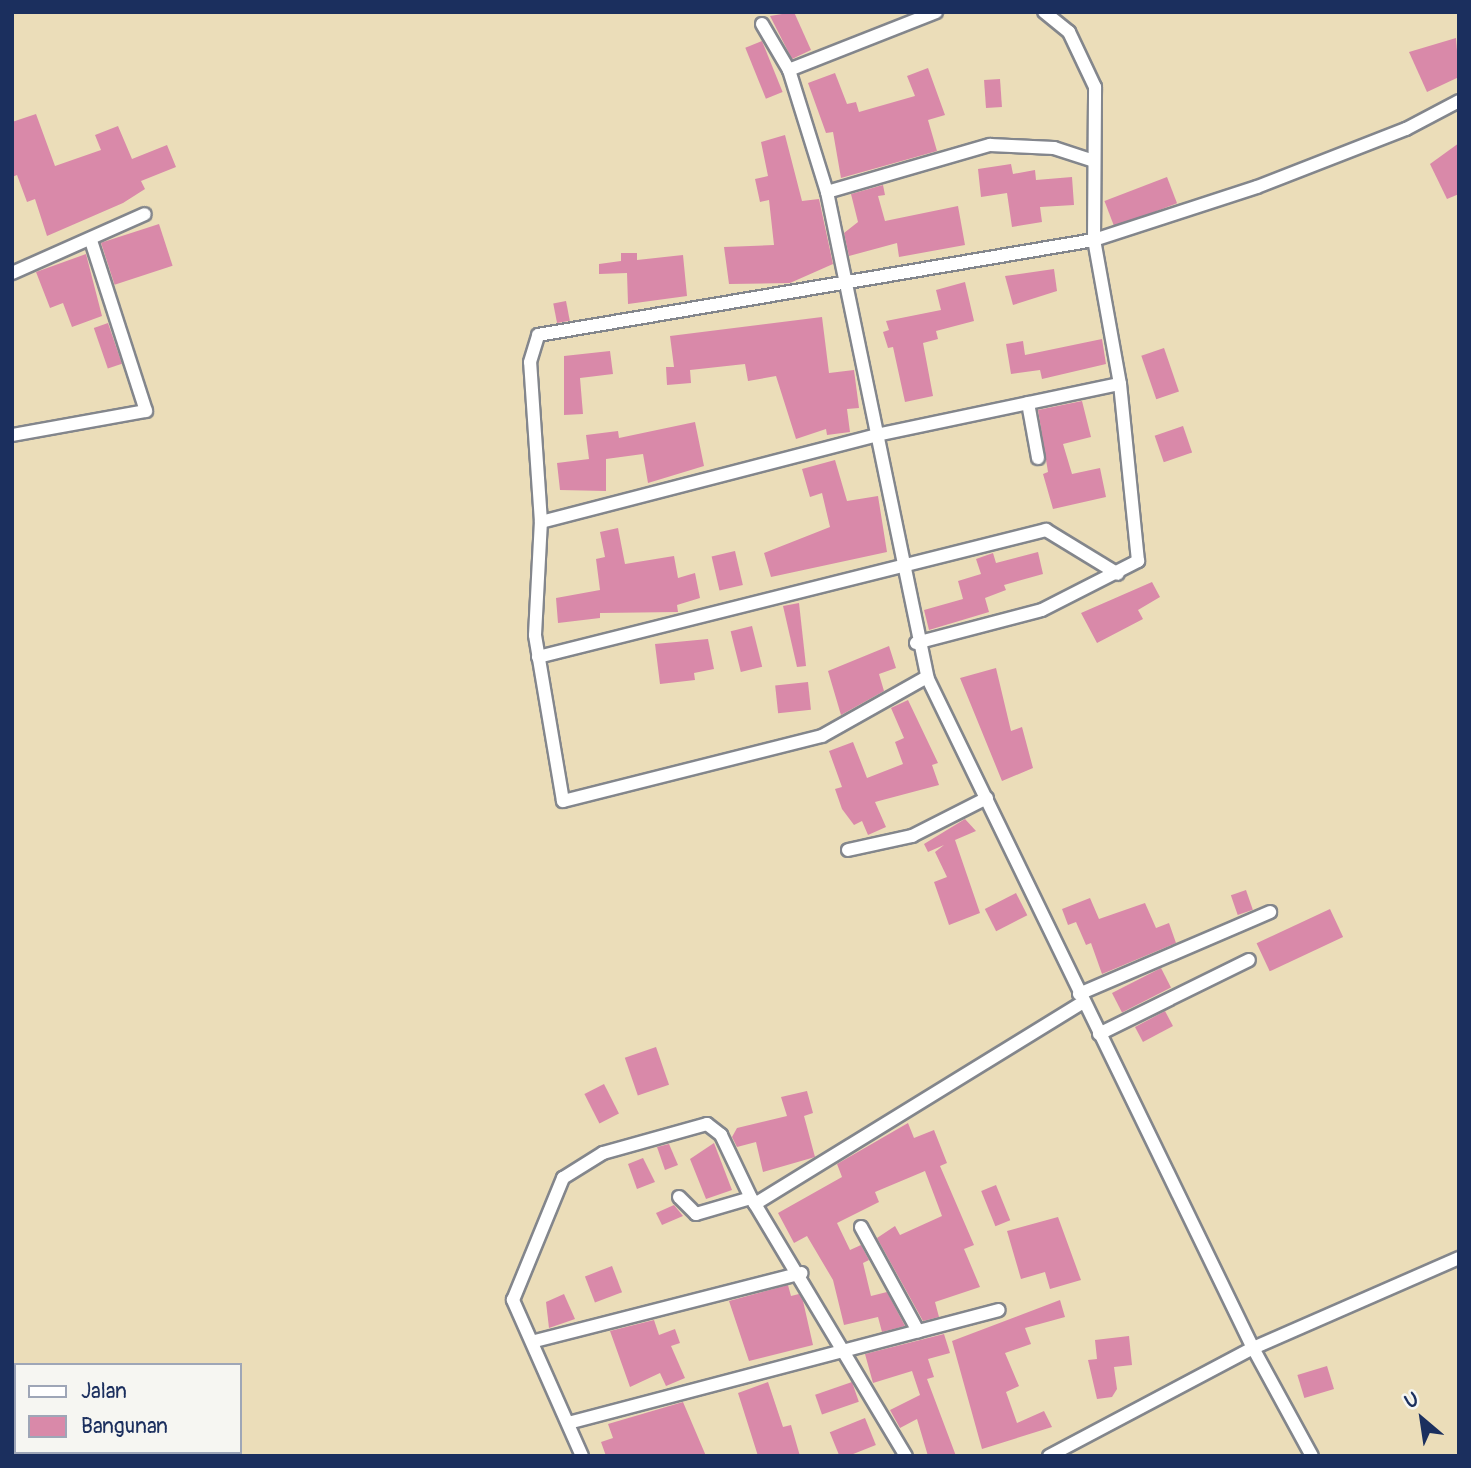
<!DOCTYPE html>
<style>
body{margin:0}
#map{position:relative;width:1471px;height:1468px;overflow:hidden;background:#ebddb9;font-family:Pangolin,sans-serif}
div>[style]{position:absolute}
.building>*{inset:0;background:#d989a9;transform-origin:0 0}
.roads{filter:drop-shadow(2px 0 #83868c) drop-shadow(-2px 0 #83868c) drop-shadow(0 2px #83868c) drop-shadow(0 -2px #83868c)}
.street>*{height:12px;margin:-6px;padding:0 6px;transform-origin:6px;border-radius:6px;background:#fff}
span{translate:-50% -50%;white-space:nowrap;text-align:center;line-height:1.15;-webkit-text-stroke:7px #f6f6f2;paint-order:stroke}
.frame{position:absolute;inset:0;border:14px solid #1b2f5e;pointer-events:none}
.legend{position:absolute;left:14px;top:1363px;width:228px;height:91px;box-sizing:border-box;background:#f6f6f2;border:2px solid #9ea6b7;margin:0;padding:9px 12px;list-style:none;font-size:21px;color:#1b2f5e}
.legend li{display:flex;align-items:center;gap:14px;height:35px}
.legend b{width:35px;border:2px solid #9ea6b7}
.north{position:absolute;left:1387px;top:1384px;width:70px;height:70px;-webkit-text-stroke:5px #f6f6f2;paint-order:stroke;rotate:331deg;font-size:19px;font-weight:700;line-height:28px;text-align:center;color:#1b2f5e}
.north::after{content:'';display:block;margin:auto;width:24px;height:32px;background:#1b2f5e;clip-path:polygon(50% 0,100% 100%,50% 72%,0 100%)}
</style>
<div id="map">
<div class="building">
<i style="clip-path:polygon(794px 12px,811px 50px,792px 59px,770px 16px)"></i>
<i style="clip-path:polygon(1456px 38px,1459px 77px,1427px 92px,1409px 52px)"></i>
<i style="left:762px;top:41px;width:55px;height:18px;rotate:68deg"></i>
<i style="clip-path:polygon(928px 68px,945px 115px,928px 120px,937px 151px,841px 178px,833px 132px,826px 133px,808px 83px,835px 73px,847px 104px,856px 102px,859px 112px,915px 96px,907px 76px)"></i>
<i style="left:1000px;top:79px;width:28px;height:16px;rotate:86deg"></i>
<i style="clip-path:polygon(36px 114px,55px 166px,101px 150px,95px 135px,118px 126px,132px 159px,167px 145px,176px 167px,141px 181px,145px 189px,123px 203px,47px 236px,35px 199px,27px 202px,17px 175px,12px 177px,12px 122px)"></i>
<i style="clip-path:polygon(785px 135px,802px 201px,819px 199px,833px 264px,790px 283px,729px 284px,724px 247px,774px 245px,769px 200px,760px 202px,755px 179px,768px 176px,761px 142px)"></i>
<i style="clip-path:polygon(1459px 143px,1459px 194px,1447px 199px,1430px 164px)"></i>
<i style="clip-path:polygon(1011px 164px,1013px 174px,1035px 170px,1036px 180px,1072px 177px,1074px 205px,1040px 207px,1042px 222px,1012px 227px,1007px 193px,981px 197px,978px 169px)"></i>
<i style="left:1167px;top:177px;width:28px;height:67px;rotate:69deg"></i>
<i style="clip-path:polygon(883px 185px,885px 195px,878px 196px,885px 221px,958px 206px,965px 245px,899px 257px,897px 243px,849px 256px,844px 233px,858px 222px,851px 194px)"></i>
<i style="left:159px;top:224px;width:44px;height:61px;rotate:72deg"></i>
<i style="clip-path:polygon(621px 253px,637px 253px,637px 260px,683px 255px,687px 296px,628px 304px,627px 273px,599px 274px,599px 264px,621px 261px)"></i>
<i style="clip-path:polygon(86px 254px,102px 316px,72px 327px,63px 303px,50px 308px,36px 272px)"></i>
<i style="clip-path:polygon(1054px 269px,1057px 291px,1013px 305px,1005px 276px)"></i>
<i style="clip-path:polygon(965px 282px,974px 321px,936px 331px,938px 339px,923px 343px,933px 396px,905px 402px,893px 347px,888px 348px,883px 332px,889px 330px,886px 321px,941px 310px,936px 290px)"></i>
<i style="left:566px;top:301px;width:20px;height:13px;rotate:79deg"></i>
<i style="clip-path:polygon(822px 317px,829px 373px,854px 370px,859px 408px,847px 409px,850px 432px,827px 435px,826px 429px,796px 439px,776px 376px,748px 381px,745px 364px,690px 370px,691px 383px,667px 385px,666px 367px,674px 367px,670px 336px)"></i>
<i style="left:108px;top:323px;width:43px;height:15px;rotate:71deg"></i>
<i style="clip-path:polygon(1102px 339px,1106px 364px,1042px 379px,1040px 370px,1011px 374px,1006px 344px,1023px 341px,1025px 355px)"></i>
<i style="left:1164px;top:348px;width:46px;height:24px;rotate:71deg"></i>
<i style="clip-path:polygon(610px 351px,613px 374px,580px 378px,583px 414px,564px 415px,564px 356px)"></i>
<i style="clip-path:polygon(1082px 401px,1091px 437px,1063px 444px,1072px 474px,1100px 468px,1106px 497px,1053px 509px,1043px 474px,1048px 472px,1038px 410px)"></i>
<i style="clip-path:polygon(695px 422px,704px 466px,648px 483px,643px 454px,606px 459px,606px 491px,560px 490px,557px 463px,589px 459px,586px 435px,618px 431px,619px 438px)"></i>
<i style="left:1183px;top:426px;width:28px;height:30px;rotate:71deg"></i>
<i style="clip-path:polygon(835px 460px,847px 501px,878px 496px,887px 552px,771px 577px,764px 553px,830px 527px,822px 493px,810px 497px,802px 469px)"></i>
<i style="clip-path:polygon(618px 528px,625px 564px,674px 556px,678px 578px,695px 573px,700px 598px,677px 605px,678px 612px,600px 613px,600px 618px,558px 623px,556px 598px,600px 590px,596px 559px,605px 557px,600px 532px)"></i>
<i style="left:735px;top:551px;width:35px;height:24px;rotate:77deg"></i>
<i style="clip-path:polygon(1038px 552px,1043px 574px,1004px 585px,1006px 590px,985px 598px,989px 612px,929px 630px,924px 610px,963px 599px,958px 581px,981px 574px,976px 559px,993px 553px,996px 563px)"></i>
<i style="clip-path:polygon(1152px 582px,1160px 597px,1138px 610px,1143px 619px,1097px 643px,1081px 613px)"></i>
<i style="clip-path:polygon(799px 603px,806px 666px,797px 667px,783px 606px)"></i>
<i style="left:752px;top:626px;width:42px;height:22px;rotate:76deg"></i>
<i style="clip-path:polygon(708px 639px,714px 669px,694px 673px,695px 680px,660px 684px,655px 644px)"></i>
<i style="clip-path:polygon(889px 646px,896px 668px,879px 674px,884px 691px,841px 715px,828px 671px)"></i>
<i style="clip-path:polygon(996px 668px,1011px 731px,1022px 727px,1033px 768px,1002px 781px,960px 678px)"></i>
<i style="left:808px;top:682px;width:28px;height:33px;rotate:84deg"></i>
<i style="clip-path:polygon(908px 700px,938px 763px,932px 765px,939px 785px,875px 802px,886px 827px,868px 835px,862px 821px,854px 825px,842px 809px,835px 789px,842px 787px,829px 751px,853px 742px,867px 778px,903px 764px,895px 742px,904px 738px,891px 708px)"></i>
<i style="clip-path:polygon(965px 819px,976px 831px,955px 840px,980px 913px,949px 925px,934px 882px,947px 877px,935px 852px,944px 845px,928px 852px,924px 844px)"></i>
<i style="left:1246px;top:890px;width:21px;height:16px;rotate:71deg"></i>
<i style="left:1016px;top:893px;width:25px;height:35px;rotate:63deg"></i>
<i style="clip-path:polygon(1090px 898px,1099px 919px,1145px 903px,1156px 928px,1169px 923px,1176px 943px,1102px 974px,1091px 943px,1086px 945px,1076px 922px,1068px 925px,1062px 909px)"></i>
<i style="left:1330px;top:909px;width:31px;height:81px;rotate:65deg"></i>
<i style="left:1161px;top:968px;width:22px;height:55px;rotate:63deg"></i>
<i style="left:1165px;top:1011px;width:17px;height:34px;rotate:62deg"></i>
<i style="left:656px;top:1047px;width:40px;height:33px;rotate:71deg"></i>
<i style="left:604px;top:1084px;width:33px;height:22px;rotate:63deg"></i>
<i style="clip-path:polygon(807px 1091px,813px 1113px,804px 1116px,815px 1157px,763px 1172px,756px 1142px,737px 1147px,732px 1137px,737px 1128px,787px 1116px,781px 1097px)"></i>
<i style="clip-path:polygon(908px 1123px,914px 1138px,934px 1130px,947px 1163px,940px 1166px,974px 1245px,964px 1249px,980px 1287px,935px 1302px,939px 1317px,923px 1321px,877px 1238px,895px 1226px,900px 1235px,942px 1216px,925px 1171px,875px 1192px,879px 1202px,837px 1223px,850px 1250px,861px 1245px,869px 1260px,863px 1263px,871px 1296px,887px 1292px,905px 1326px,882px 1332px,878px 1317px,844px 1325px,833px 1280px,807px 1236px,794px 1243px,778px 1213px,842px 1177px,837px 1164px)"></i>
<i style="clip-path:polygon(714px 1143px,732px 1190px,706px 1199px,690px 1159px)"></i>
<i style="clip-path:polygon(669px 1144px,678px 1165px,665px 1170px,657px 1147px)"></i>
<i style="clip-path:polygon(643px 1158px,655px 1182px,637px 1189px,628px 1164px)"></i>
<i style="left:996px;top:1185px;width:38px;height:16px;rotate:68deg"></i>
<i style="clip-path:polygon(674px 1205px,683px 1216px,662px 1225px,656px 1213px)"></i>
<i style="clip-path:polygon(1058px 1217px,1081px 1280px,1050px 1289px,1045px 1272px,1021px 1279px,1007px 1231px)"></i>
<i style="left:612px;top:1266px;width:28px;height:29px;rotate:69deg"></i>
<i style="clip-path:polygon(788px 1285px,791px 1296px,799px 1294px,803px 1301px,813px 1345px,749px 1361px,729px 1301px)"></i>
<i style="clip-path:polygon(564px 1294px,575px 1319px,549px 1328px,546px 1302px)"></i>
<i style="clip-path:polygon(1060px 1300px,1065px 1317px,1025px 1328px,1031px 1344px,1005px 1353px,1019px 1386px,1006px 1392px,1017px 1423px,1044px 1411px,1052px 1427px,982px 1449px,952px 1341px)"></i>
<i style="clip-path:polygon(654px 1320px,659px 1335px,675px 1329px,680px 1343px,671px 1346px,685px 1378px,666px 1386px,660px 1373px,630px 1387px,610px 1331px)"></i>
<i style="clip-path:polygon(944px 1334px,950px 1353px,928px 1359px,934px 1377px,927px 1379px,956px 1456px,928px 1456px,917px 1419px,900px 1428px,890px 1410px,920px 1395px,912px 1371px,873px 1383px,865px 1354px)"></i>
<i style="clip-path:polygon(1129px 1336px,1132px 1365px,1114px 1367px,1117px 1389px,1112px 1397px,1097px 1399px,1088px 1360px,1097px 1359px,1095px 1340px)"></i>
<i style="left:1327px;top:1366px;width:24px;height:31px;rotate:73deg"></i>
<i style="clip-path:polygon(768px 1382px,783px 1427px,791px 1425px,800px 1456px,758px 1456px,738px 1393px)"></i>
<i style="left:852px;top:1382px;width:21px;height:39px;rotate:71deg"></i>
<i style="clip-path:polygon(683px 1402px,706px 1456px,606px 1456px,601px 1442px,613px 1438px,608px 1424px)"></i>
<i style="left:865px;top:1418px;width:29px;height:38px;rotate:68deg"></i>
</div>
<div class="roads">
<div class="street">
<i style="left:762px;top:24px;width:53px;rotate:59.6deg"></i>
<i style="left:789px;top:70px;width:128px;rotate:72.7deg"></i>
<i style="left:827px;top:192px;width:495px;rotate:78.3deg"></i>
<i style="left:927px;top:677px;width:746px;rotate:64.09deg"></i>
<i style="left:1253px;top:1348px;width:123px;rotate:61.4deg"></i>
<i style="left:789px;top:70px;width:158px;rotate:-21.5deg"></i>
<i style="left:827px;top:192px;width:170px;rotate:-16.1deg"></i>
<i style="left:990px;top:145px;width:64px;rotate:2.7deg"></i>
<i style="left:1054px;top:148px;width:40px;rotate:18deg"></i>
<i style="left:12px;top:273px;width:145px;rotate:-23.9deg"></i>
<i style="left:1028px;top:403px;width:56px;rotate:79.7deg"></i>
<i style="left:12px;top:435px;width:136px;rotate:-10.2deg"></i>
<i style="left:146px;top:411px;width:179px;rotate:-107.9deg"></i>
<i style="left:541px;top:522px;width:347px;rotate:-14.5deg"></i>
<i style="left:877px;top:435px;width:248px;rotate:-11.9deg"></i>
<i style="left:916px;top:643px;width:130px;rotate:-14.7deg"></i>
<i style="left:1042px;top:610px;width:108px;rotate:-27deg"></i>
<i style="left:1138px;top:561px;width:178px;rotate:-95.8deg"></i>
<i style="left:1120px;top:384px;width:146px;rotate:-100.2deg"></i>
<i style="left:1094px;top:240px;width:153px;rotate:-89.6deg"></i>
<i style="left:1095px;top:87px;width:61px;rotate:-115.3deg"></i>
<i style="left:1069px;top:32px;width:32px;rotate:-141deg"></i>
<i style="left:538px;top:657px;width:524px;rotate:-14.04deg"></i>
<i style="left:1046px;top:530px;width:84px;rotate:31.4deg"></i>
<i style="left:927px;top:677px;width:120px;rotate:150.7deg"></i>
<i style="left:822px;top:736px;width:267px;rotate:165.9deg"></i>
<i style="left:563px;top:801px;width:168px;rotate:-99.6deg"></i>
<i style="left:535px;top:635px;width:113px;rotate:-87deg"></i>
<i style="left:541px;top:522px;width:160px;rotate:-93.9deg"></i>
<i style="left:530px;top:362px;width:28px;rotate:-73deg"></i>
<i style="left:538px;top:335px;width:564px;rotate:-9.7deg"></i>
<i style="left:1094px;top:240px;width:171px;rotate:-18deg"></i>
<i style="left:1257px;top:187px;width:160px;rotate:-21.3deg"></i>
<i style="left:1406px;top:129px;width:60px;rotate:-27.8deg"></i>
<i style="left:848px;top:850px;width:66px;rotate:-12.3deg"></i>
<i style="left:912px;top:836px;width:84px;rotate:-26.9deg"></i>
<i style="left:1079px;top:994px;width:208px;rotate:-23.2deg"></i>
<i style="left:1099px;top:1034px;width:167px;rotate:-26.3deg"></i>
<i style="left:679px;top:1197px;width:24px;rotate:45deg"></i>
<i style="left:696px;top:1214px;width:57px;rotate:-16.2deg"></i>
<i style="left:751px;top:1198px;width:7px;rotate:56deg"></i>
<i style="left:755px;top:1204px;width:385px;rotate:-31.6deg"></i>
<i style="left:755px;top:1204px;width:294px;rotate:59.1deg"></i>
<i style="left:861px;top:1227px;width:119px;rotate:61.3deg"></i>
<i style="left:535px;top:1341px;width:275px;rotate:-14.3deg"></i>
<i style="left:572px;top:1422px;width:441px;rotate:-14.7deg"></i>
<i style="left:582px;top:1456px;width:171px;rotate:-113.9deg"></i>
<i style="left:513px;top:1300px;width:132px;rotate:-67.7deg"></i>
<i style="left:563px;top:1178px;width:47px;rotate:-32deg"></i>
<i style="left:603px;top:1153px;width:108px;rotate:-15.6deg"></i>
<i style="left:707px;top:1124px;width:18px;rotate:38deg"></i>
<i style="left:721px;top:1135px;width:70px;rotate:64.5deg"></i>
<i style="left:1049px;top:1456px;width:231px;rotate:-27.9deg"></i>
<i style="left:1253px;top:1348px;width:225px;rotate:-23.6deg"></i>
</div>
</div>
<div class="frame"></div>
<ul class="legend">
<li><b style="height:9px;background:#fff"></b>Jalan</li>
<li><b style="height:19px;background:#d989a9"></b>Bangunan</li>
</ul>
<div class="north">U</div>
</div>
